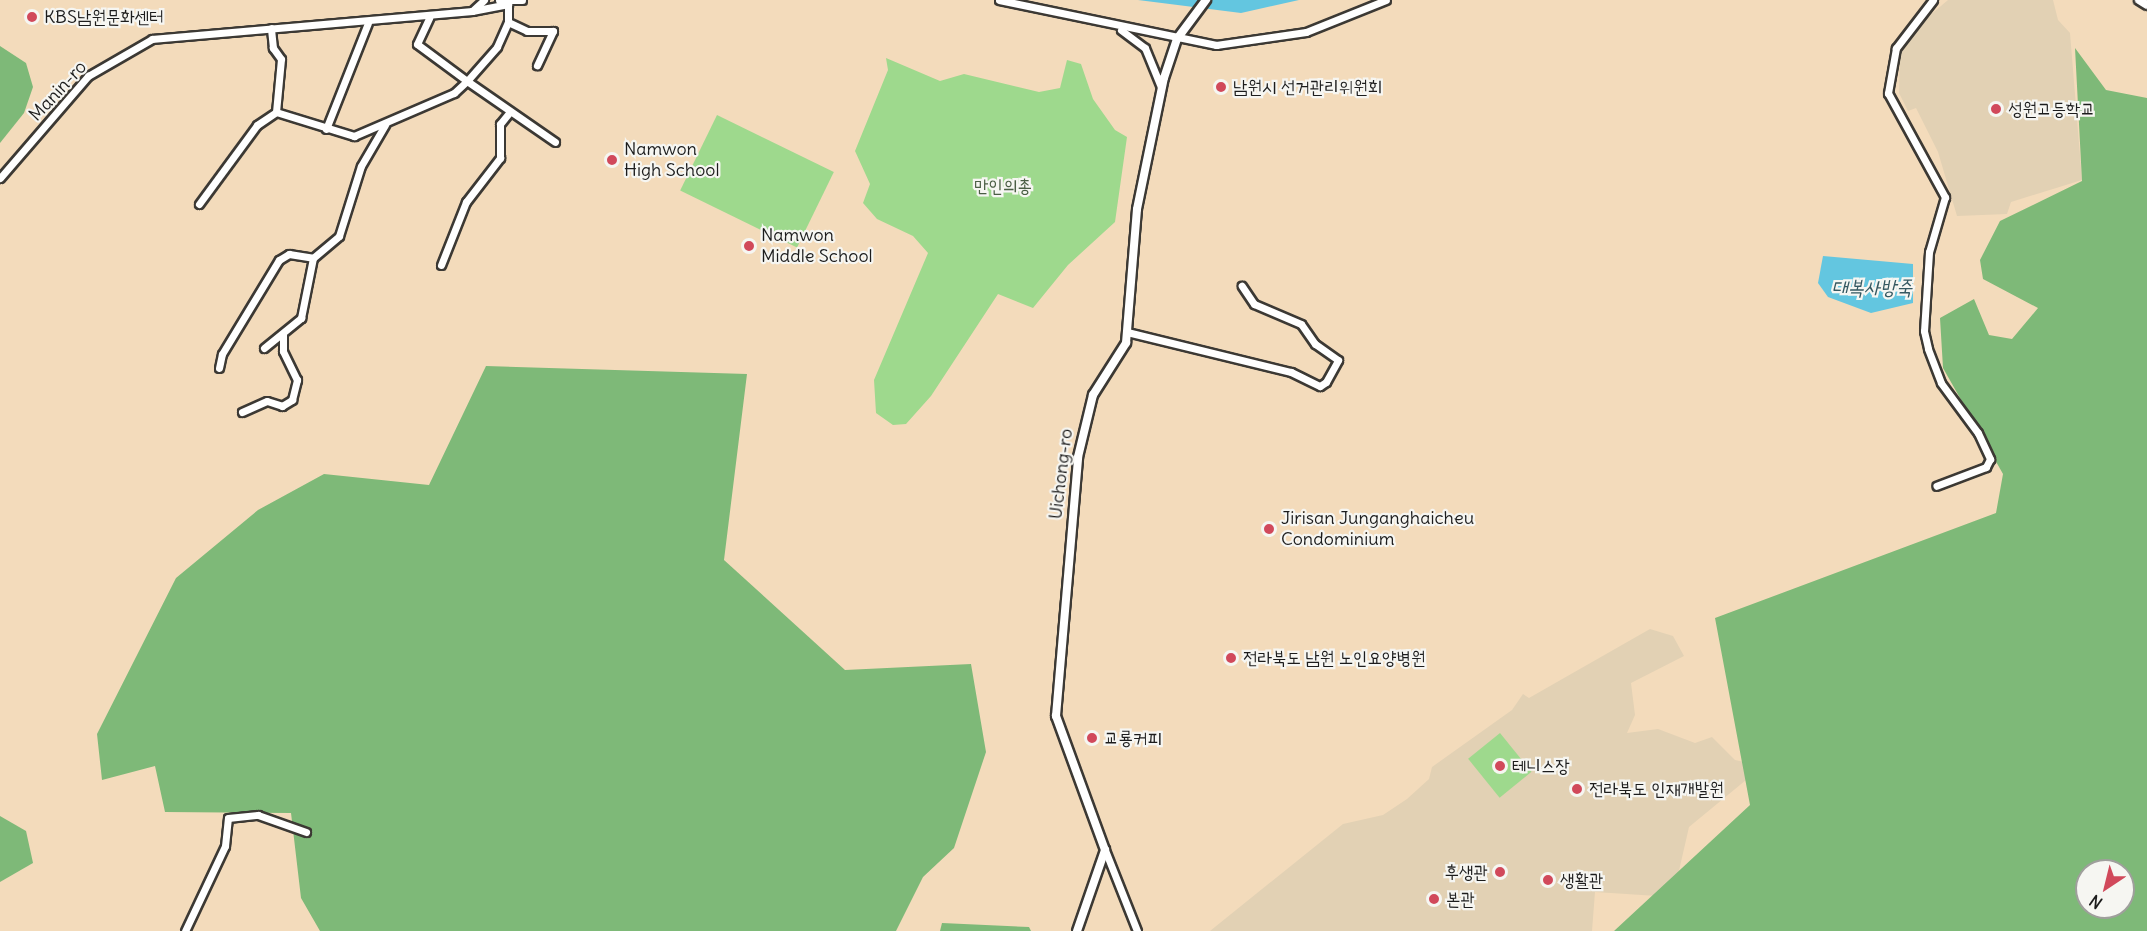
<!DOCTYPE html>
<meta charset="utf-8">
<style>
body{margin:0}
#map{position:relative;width:2147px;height:931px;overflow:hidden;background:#f3dbbb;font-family:Delius,"Poor Story",sans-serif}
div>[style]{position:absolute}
.built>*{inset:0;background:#e2d1b4}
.green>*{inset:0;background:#9ed98d;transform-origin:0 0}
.forest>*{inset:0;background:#7eb978}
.water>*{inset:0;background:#63c6e0}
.roads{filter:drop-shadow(2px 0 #3c3934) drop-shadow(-2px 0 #3c3934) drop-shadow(0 2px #3c3934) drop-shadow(0 -2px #3c3934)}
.minor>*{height:7px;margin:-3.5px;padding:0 3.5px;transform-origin:3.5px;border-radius:3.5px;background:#fff}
.tertiary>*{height:8px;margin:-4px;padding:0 4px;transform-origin:4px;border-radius:4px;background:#fff}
.dots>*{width:16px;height:16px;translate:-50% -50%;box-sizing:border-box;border:3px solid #f6f6f2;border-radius:50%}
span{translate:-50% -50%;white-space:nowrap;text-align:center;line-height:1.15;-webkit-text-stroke:4.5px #f6f6f2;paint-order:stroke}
.poi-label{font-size:18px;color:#1c1c1c}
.left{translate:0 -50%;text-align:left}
.right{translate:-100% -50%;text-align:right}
.street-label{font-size:18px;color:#1c1c1c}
.park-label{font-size:18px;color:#4a5e44}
.water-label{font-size:20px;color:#355861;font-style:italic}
.north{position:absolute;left:2075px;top:859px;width:60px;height:60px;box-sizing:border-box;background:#f6f6f2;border:2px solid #9f9f9c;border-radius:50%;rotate:215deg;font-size:16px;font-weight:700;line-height:24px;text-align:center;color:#1c1c1c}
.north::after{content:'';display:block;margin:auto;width:21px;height:27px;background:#d1495b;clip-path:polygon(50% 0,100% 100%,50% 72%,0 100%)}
</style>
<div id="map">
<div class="built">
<i style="clip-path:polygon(1948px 0,2053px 0,2058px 20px,2070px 33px,2082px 180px,2011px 202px,2007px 214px,1957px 216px,1938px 152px,1916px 108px,1908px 111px,1899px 93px,1900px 53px,1922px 22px)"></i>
<i style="clip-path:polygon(1650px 629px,1673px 636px,1684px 656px,1631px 683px,1635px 715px,1627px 733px,1658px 729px,1695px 743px,1712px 737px,1735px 760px,1763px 766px,1689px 827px,1673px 897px,1595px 892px,1592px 931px,1210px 931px,1343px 824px,1383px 815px,1407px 799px,1429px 779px,1432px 767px,1512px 710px,1523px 694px,1529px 698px)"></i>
</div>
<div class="green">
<i style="clip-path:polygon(886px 58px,940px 81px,964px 74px,1039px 92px,1060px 88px,1067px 60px,1081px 64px,1093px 99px,1115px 130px,1127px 137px,1115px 222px,1068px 265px,1033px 308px,998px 294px,931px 396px,906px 424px,893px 425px,876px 413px,874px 380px,928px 253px,913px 236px,877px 219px,863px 203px,870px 184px,855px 151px,888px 70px)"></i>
<i style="left:717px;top:115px;width:130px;height:84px;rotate:26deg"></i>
<i style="left:1500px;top:733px;width:50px;height:41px;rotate:51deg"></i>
</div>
<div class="forest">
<i style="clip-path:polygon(0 46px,26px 63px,33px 87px,24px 113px,0 143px)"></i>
<i style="clip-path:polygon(evenodd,2075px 48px,2106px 90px,2147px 98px,2147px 931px,1614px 931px,1750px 805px,1715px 618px,1996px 513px,2003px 474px,1943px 368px,1940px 318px,1974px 299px,1989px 335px,2012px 339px,2038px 308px,1983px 279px,1980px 260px,2000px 221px,2082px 181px,2075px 48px,2087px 871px,2123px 871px,2123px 907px,2087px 907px,2087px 871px)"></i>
<i style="clip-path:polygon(486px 366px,747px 374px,724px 560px,845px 670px,971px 664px,986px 752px,954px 848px,923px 877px,896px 931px,320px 931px,301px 898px,291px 813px,165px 812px,155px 766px,102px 780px,97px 734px,176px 578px,258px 510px,324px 474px,429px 485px)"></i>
<i style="clip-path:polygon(0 816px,26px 831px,33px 863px,0 882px)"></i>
<i style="clip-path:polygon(942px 923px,1029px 927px,1031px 931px,940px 931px)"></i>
</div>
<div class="water">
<i style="clip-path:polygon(1138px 0,1299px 0,1241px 13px)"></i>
<i style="clip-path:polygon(1823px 256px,1913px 264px,1913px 303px,1871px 313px,1828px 297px,1818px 283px)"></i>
</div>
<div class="roads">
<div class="minor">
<i style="left:484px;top:0;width:16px;rotate:137deg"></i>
<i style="left:472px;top:11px;width:37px;rotate:-11deg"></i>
<i style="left:508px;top:4px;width:18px;rotate:90deg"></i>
<i style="left:508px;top:22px;width:27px;rotate:114deg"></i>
<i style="left:497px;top:47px;width:45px;rotate:131.4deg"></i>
<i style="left:467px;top:81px;width:107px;rotate:34.7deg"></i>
<i style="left:499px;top:0;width:23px"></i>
<i style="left:999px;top:0;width:222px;rotate:11.7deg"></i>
<i style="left:1216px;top:45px;width:91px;rotate:-8.2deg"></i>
<i style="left:1306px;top:32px;width:86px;rotate:-21.8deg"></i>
<i style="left:1933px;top:0;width:61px;rotate:127.6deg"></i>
<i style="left:1896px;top:48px;width:46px;rotate:100.1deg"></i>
<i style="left:1888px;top:93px;width:119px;rotate:61.3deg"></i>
<i style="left:1945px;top:197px;width:57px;rotate:106.2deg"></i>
<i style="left:1929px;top:252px;width:79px;rotate:93.6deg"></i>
<i style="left:1924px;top:331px;width:18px;rotate:77deg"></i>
<i style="left:1928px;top:349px;width:36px;rotate:69deg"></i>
<i style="left:1941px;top:383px;width:62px;rotate:53.5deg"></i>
<i style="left:1978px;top:433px;width:29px;rotate:65deg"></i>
<i style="left:1990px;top:459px;width:9px;rotate:117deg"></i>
<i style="left:1986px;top:467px;width:53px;rotate:159.2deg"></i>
<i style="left:508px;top:22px;width:21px;rotate:25deg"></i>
<i style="left:527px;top:31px;width:26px"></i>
<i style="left:553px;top:31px;width:38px;rotate:115deg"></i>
<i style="left:1121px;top:30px;width:30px;rotate:37deg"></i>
<i style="left:1145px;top:48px;width:42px;rotate:67.7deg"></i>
<i style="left:276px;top:112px;width:82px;rotate:17.1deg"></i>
<i style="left:354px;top:136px;width:109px;rotate:-23.3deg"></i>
<i style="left:454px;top:93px;width:18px;rotate:-43deg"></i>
<i style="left:467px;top:81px;width:62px;rotate:-143.5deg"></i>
<i style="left:417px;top:44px;width:29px;rotate:-65deg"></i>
<i style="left:326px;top:129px;width:114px;rotate:-68.4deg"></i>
<i style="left:0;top:178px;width:135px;rotate:-49.2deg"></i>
<i style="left:88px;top:76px;width:74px;rotate:-30deg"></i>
<i style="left:152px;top:39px;width:321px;rotate:-5deg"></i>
<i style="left:199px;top:204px;width:98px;rotate:-53.7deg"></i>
<i style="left:257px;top:125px;width:23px;rotate:-34deg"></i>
<i style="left:276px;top:112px;width:53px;rotate:-84.6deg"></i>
<i style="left:281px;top:59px;width:14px;rotate:-126deg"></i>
<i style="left:273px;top:48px;width:20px;rotate:-96deg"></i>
<i style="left:441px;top:265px;width:68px;rotate:-68.4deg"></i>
<i style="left:466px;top:202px;width:56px;rotate:-52.3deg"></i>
<i style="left:500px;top:158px;width:34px;rotate:-90deg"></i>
<i style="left:500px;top:124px;width:14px;rotate:-51deg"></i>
<i style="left:1127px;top:332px;width:169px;rotate:13.7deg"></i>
<i style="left:1291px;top:372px;width:32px;rotate:26deg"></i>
<i style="left:1320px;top:386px;width:7px;rotate:-34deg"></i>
<i style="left:1326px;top:382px;width:25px;rotate:-61deg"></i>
<i style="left:1338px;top:360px;width:28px;rotate:-145deg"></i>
<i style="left:1315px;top:344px;width:24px;rotate:-125deg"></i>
<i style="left:1301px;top:324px;width:51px;rotate:-156.9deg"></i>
<i style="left:1254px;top:304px;width:22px;rotate:-124deg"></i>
<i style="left:264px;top:348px;width:48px;rotate:-39deg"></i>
<i style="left:301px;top:318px;width:61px;rotate:-78.7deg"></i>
<i style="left:219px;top:368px;width:14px;rotate:-78deg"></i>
<i style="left:222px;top:354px;width:110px;rotate:-58.8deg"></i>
<i style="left:279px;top:260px;width:12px;rotate:-31deg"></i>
<i style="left:289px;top:254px;width:24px;rotate:9deg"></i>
<i style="left:313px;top:258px;width:34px;rotate:-40deg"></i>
<i style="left:339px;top:236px;width:73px;rotate:-72.6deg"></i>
<i style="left:361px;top:166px;width:48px;rotate:-59.7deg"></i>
<i style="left:242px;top:412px;width:27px;rotate:-24deg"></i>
<i style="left:267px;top:401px;width:16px;rotate:18deg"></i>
<i style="left:282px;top:406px;width:12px;rotate:-31deg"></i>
<i style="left:292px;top:400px;width:21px;rotate:-76deg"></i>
<i style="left:297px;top:380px;width:32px;rotate:-116deg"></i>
<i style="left:283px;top:351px;width:17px;rotate:-90deg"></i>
<i style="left:1105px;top:850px;width:87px;rotate:68.4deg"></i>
<i style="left:185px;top:931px;width:94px;rotate:-64.8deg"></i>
<i style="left:225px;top:846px;width:28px;rotate:-84deg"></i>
<i style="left:228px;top:818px;width:30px;rotate:-6deg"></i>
<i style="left:258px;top:815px;width:51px;rotate:19.5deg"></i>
</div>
<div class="tertiary">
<i style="left:2139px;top:0;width:9px;rotate:32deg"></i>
<i style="left:1077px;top:931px;width:86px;rotate:-70.9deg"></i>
<i style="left:1105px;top:850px;width:143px;rotate:-110.1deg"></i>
<i style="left:1056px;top:716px;width:260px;rotate:-85.1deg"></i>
<i style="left:1078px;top:457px;width:64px;rotate:-76.4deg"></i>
<i style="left:1093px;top:395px;width:62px;rotate:-57.6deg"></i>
<i style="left:1126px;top:343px;width:134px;rotate:-85.3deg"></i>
<i style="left:1137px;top:209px;width:134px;rotate:-78.4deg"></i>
<i style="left:1164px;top:78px;width:41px;rotate:-71.6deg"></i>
<i style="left:1177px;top:39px;width:49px;rotate:-53.4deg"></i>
</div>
</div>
<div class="dots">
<i style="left:32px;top:17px;background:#d1495b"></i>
<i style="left:1221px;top:87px;background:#d1495b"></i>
<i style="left:1996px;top:109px;background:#d1495b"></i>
<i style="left:612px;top:160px;background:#d1495b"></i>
<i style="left:749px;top:246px;background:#d1495b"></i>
<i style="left:1269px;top:529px;background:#d1495b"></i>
<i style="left:1231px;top:658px;background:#d1495b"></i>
<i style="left:1092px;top:738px;background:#d1495b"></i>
<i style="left:1500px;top:766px;background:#d1495b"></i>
<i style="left:1577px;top:789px;background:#d1495b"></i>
<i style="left:1500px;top:872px;background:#d1495b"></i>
<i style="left:1548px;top:880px;background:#d1495b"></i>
<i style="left:1434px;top:899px;background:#d1495b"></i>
</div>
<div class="poi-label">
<span class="left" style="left:44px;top:17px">KBS남원문화센터</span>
<span class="left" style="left:1233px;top:87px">남원시 선거관리위원회</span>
<span class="left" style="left:2008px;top:109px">성원고등학교</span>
<span class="left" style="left:624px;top:160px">Namwon<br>High School</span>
<span class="left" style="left:761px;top:246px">Namwon<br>Middle School</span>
<span class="left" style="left:1281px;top:529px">Jirisan Junganghaicheu<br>Condominium</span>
<span class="left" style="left:1243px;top:658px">전라북도 남원 노인요양병원</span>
<span class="left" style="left:1104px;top:738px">교룡커피</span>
<span class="left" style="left:1512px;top:766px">테니스장</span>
<span class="left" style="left:1589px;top:789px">전라북도 인재개발원</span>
<span class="right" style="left:1488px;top:872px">후생관</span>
<span class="left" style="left:1560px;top:880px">생활관</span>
<span class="left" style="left:1446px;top:899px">본관</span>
</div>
<div class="street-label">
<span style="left:58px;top:91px;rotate:-47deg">Manin-ro</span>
<span style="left:1061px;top:474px;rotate:-83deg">Uichong-ro</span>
</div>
<div class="park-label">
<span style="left:1003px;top:186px">만인의총</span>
</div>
<div class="water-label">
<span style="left:1872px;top:286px">대복사방죽</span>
</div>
<div class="north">N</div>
</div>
